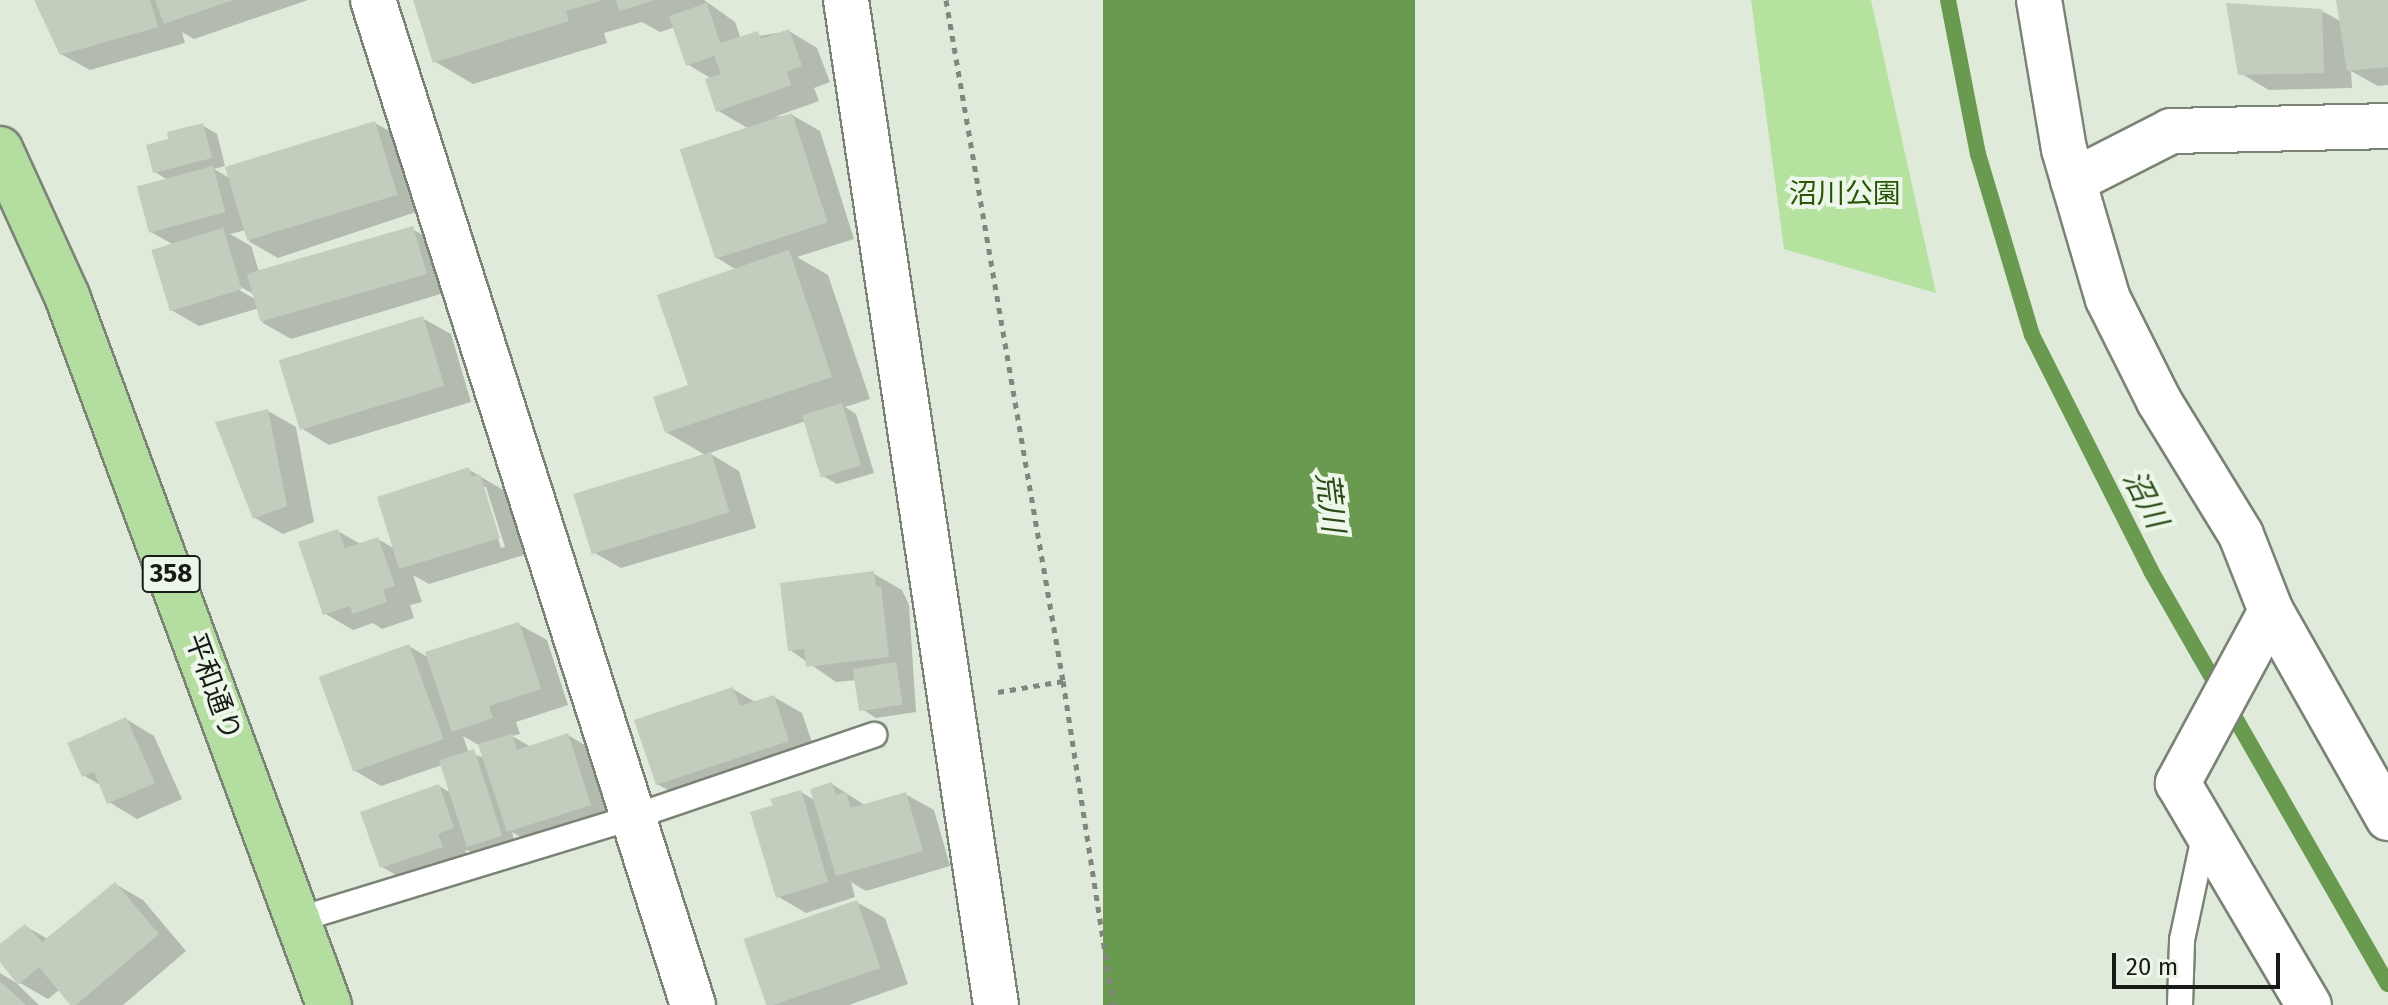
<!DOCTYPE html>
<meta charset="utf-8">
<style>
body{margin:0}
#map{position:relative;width:2388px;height:1005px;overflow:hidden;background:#e0eadb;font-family:"Fira Sans","Noto Sans JP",sans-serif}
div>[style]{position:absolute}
.green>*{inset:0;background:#b5e29f}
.water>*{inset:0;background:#699a50;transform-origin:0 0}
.shadow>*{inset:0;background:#0003}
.stream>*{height:16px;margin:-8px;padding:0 8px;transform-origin:8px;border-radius:8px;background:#699a50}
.building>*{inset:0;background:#c3cdbe;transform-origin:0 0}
.path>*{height:5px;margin-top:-2.5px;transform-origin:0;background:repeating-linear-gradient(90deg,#80877d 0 6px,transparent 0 12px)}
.roads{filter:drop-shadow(2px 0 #7a8376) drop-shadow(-2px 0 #7a8376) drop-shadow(0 2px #7a8376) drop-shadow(0 -2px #7a8376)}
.service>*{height:24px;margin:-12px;padding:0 12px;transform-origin:12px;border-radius:12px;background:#fff}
.minor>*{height:44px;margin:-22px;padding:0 22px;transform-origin:22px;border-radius:22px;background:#fff}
.tertiary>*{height:44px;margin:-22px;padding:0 22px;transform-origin:22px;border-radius:22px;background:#fff}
.trunk>*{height:44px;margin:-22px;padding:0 22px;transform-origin:22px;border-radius:22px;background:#b4dea0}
span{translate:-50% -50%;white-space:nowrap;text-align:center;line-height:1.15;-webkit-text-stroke:8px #edf7e9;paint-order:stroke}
.shield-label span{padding:2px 6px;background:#edf7e9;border:2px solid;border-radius:6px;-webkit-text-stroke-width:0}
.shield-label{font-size:26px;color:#171b16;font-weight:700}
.park-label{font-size:28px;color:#295705}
.street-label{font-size:28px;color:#171b16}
.water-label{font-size:30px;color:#2a4b17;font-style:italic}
.scale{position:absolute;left:2112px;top:953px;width:168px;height:36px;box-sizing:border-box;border:4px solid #171b16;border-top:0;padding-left:10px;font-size:24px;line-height:28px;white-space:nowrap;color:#171b16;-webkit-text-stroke:6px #edf7e9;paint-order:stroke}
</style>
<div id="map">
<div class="green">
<i style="clip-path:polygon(1751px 0,1871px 0,1936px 293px,1784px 249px)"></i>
</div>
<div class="water">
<i style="left:1103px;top:0;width:312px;height:1017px"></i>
</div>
<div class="shadow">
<i style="clip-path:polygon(36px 0,308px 0,194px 39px,182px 32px,185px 43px,90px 70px,61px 54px)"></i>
<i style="clip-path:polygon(415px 0,704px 0,735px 22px,741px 39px,789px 31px,817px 48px,830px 82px,814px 88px,819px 101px,774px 117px,792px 115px,820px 131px,854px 239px,797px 257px,828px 275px,870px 399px,845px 407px,856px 414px,874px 473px,837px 484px,823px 476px,806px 421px,709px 453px,739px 471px,756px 528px,621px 568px,593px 552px,707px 456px,666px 432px,691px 386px,737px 270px,717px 258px,749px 129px,717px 110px,712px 79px,687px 64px,675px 27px,660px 32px,642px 22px,604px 33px,607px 43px,473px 84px,434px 61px)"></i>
<i style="clip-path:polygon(2338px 0,2388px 0,2388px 85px,2378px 86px,2351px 71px,2352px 88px,2269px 90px,2240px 73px,2322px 11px,2342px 22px)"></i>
<i style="clip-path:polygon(evenodd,375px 123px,403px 139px,425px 209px,278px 258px,250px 242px,260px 275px,412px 229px,441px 245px,454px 290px,291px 339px,263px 323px,259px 308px,199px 326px,171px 310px,174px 245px,151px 232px,168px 180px,155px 172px,171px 140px,202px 125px,217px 134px,225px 166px,214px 169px,231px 179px,375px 123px,246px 230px,251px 246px,230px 234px,246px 230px,375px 123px,234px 283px,255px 295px,255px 299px,232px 286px,234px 283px)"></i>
<i style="clip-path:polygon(422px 318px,451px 334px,471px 402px,329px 445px,301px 428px,358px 345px,355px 338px)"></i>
<i style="clip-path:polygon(268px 411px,296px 427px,314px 522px,283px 534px,255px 518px)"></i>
<i style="clip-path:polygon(evenodd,468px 469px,508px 493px,527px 554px,429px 584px,413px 575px,422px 602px,410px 605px,414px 618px,382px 629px,373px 623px,353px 630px,324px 613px,338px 531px,362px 545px,378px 539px,395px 549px,468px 469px,481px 487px,486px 487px,505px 547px,501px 548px,481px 487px)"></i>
<i style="clip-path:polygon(874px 574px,902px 590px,909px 605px,916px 712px,876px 718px,862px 709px,857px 680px,836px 682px,790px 650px)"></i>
<i style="clip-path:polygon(evenodd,518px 624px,547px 640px,568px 705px,516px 722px,520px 734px,512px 736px,531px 747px,568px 735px,596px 752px,618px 821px,537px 847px,512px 832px,515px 843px,483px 854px,465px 850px,470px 863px,410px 883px,382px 867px,439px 786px,451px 793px,442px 765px,381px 786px,352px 769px,409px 646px,429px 658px,518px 624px,463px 736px,482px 747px,485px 758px,469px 753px,463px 736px)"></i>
<i style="clip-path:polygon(733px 689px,757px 703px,774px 697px,802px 713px,817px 757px,686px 800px,657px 784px)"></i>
<i style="clip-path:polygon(126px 719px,154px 736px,182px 799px,137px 819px,109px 802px,102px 786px,83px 775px)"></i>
<i style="clip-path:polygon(832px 784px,866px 806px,905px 794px,934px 810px,950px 866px,866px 891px,851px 882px,855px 897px,806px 913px,777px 896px,775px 806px,801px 792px,816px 801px)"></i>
<i style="clip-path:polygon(115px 884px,143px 900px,186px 951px,123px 1005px,72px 1005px,59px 990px,48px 999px,20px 983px,0 959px,0 947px,25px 926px,48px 939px)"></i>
<i style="clip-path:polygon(856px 902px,885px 918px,908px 984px,849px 1005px,769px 1005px,746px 940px)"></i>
<i style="clip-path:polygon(0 973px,15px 982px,39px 1005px,0 1005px)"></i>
</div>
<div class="stream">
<i style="left:1948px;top:0;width:157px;rotate:79deg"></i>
<i style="left:1978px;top:154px;width:189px;rotate:73.4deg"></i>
<i style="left:2032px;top:335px;width:264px;rotate:63.2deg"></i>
<i style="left:2151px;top:571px;width:476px;rotate:60.2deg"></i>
</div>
<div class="building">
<i style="clip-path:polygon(34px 0,150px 0,158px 27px,60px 55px)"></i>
<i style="clip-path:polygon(155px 0,233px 0,164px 24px)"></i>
<i style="clip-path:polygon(413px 0,600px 0,600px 1px,566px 11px,569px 21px,433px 63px)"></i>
<i style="clip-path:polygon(616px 0,652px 0,652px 1px,619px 11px)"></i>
<i style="clip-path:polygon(2336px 0,2388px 0,2388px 67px,2347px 71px)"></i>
<i style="clip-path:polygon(707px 3px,720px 43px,758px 31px,761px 39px,789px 29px,802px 66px,787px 72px,791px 85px,716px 112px,705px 79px,721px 74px,714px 56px,686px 66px,669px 16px)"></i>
<i style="clip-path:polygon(2226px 3px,2322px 9px,2324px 73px,2238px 75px)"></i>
<i style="left:792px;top:113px;width:115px;height:118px;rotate:72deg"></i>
<i style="left:375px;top:121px;width:77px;height:157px;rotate:73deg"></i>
<i style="clip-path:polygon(203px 123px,212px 158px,153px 173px,146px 145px,168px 139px,167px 132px)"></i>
<i style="left:213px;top:166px;width:48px;height:79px;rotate:75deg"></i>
<i style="left:413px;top:226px;width:50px;height:173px;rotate:74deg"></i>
<i style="left:223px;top:228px;width:64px;height:75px;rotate:73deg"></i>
<i style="clip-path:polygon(789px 250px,832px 377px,665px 433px,653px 397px,688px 385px,657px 295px)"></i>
<i style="left:423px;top:316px;width:73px;height:151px;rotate:73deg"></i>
<i style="left:842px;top:403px;width:65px;height:42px;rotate:73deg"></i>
<i style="clip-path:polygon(268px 409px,287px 506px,253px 519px,215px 422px)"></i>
<i style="left:711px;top:452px;width:63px;height:144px;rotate:73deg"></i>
<i style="clip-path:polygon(469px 467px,472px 477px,480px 474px,500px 538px,399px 569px,377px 497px)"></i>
<i style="clip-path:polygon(338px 529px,345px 548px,378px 537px,395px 586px,383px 590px,387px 602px,353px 614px,350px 606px,323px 615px,298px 542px)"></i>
<i style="clip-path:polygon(874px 571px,876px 587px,881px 586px,889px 657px,806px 667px,804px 649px,788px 651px,780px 583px)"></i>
<i style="clip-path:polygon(519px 622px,541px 689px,489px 706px,493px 718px,452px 732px,425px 652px)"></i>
<i style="left:409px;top:644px;width:101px;height:96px;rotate:70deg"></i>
<i style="left:896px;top:662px;width:43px;height:44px;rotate:81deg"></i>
<i style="clip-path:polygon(733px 687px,740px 706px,774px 695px,789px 741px,656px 785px,634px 720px)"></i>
<i style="clip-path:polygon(126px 717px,155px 783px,107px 804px,94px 772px,82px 777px,67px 743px)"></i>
<i style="clip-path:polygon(568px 733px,591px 805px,507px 832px,478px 744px,512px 734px,517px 750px)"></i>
<i style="left:474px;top:749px;width:91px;height:37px;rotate:72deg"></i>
<i style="clip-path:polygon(832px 782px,836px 795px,846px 792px,851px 808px,906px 792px,923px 851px,836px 876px,810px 789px)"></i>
<i style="clip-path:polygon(439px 784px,454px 828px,438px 834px,443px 847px,380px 868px,360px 812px)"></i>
<i style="clip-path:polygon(801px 790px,828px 882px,776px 898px,750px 812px,773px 805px,770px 799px)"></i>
<i style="clip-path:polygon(115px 882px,159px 934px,76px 1005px,70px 1005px,39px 967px,18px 985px,0 962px,0 944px,25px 924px,42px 942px)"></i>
<i style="left:857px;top:900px;width:72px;height:120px;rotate:71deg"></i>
<i style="clip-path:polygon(0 981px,26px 1005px,0 1005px)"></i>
</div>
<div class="path">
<i style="left:946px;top:0;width:691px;rotate:80.25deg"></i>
<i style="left:1063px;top:681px;width:328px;rotate:81.2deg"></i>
<i style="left:998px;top:692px;width:66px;rotate:-9.6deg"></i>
</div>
<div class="roads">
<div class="service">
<i style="left:300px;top:919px;width:348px;rotate:-17deg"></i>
<i style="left:633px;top:817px;width:255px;rotate:-18.8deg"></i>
<i style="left:2180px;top:1005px;width:65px;rotate:-88.2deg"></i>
<i style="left:2182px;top:940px;width:110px;rotate:-78deg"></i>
</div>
<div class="minor">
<i style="left:373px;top:0;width:1055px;rotate:72.34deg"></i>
<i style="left:2039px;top:0;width:151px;rotate:80.5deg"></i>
<i style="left:2064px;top:149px;width:156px;rotate:73.7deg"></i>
<i style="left:2108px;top:299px;width:114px;rotate:63.4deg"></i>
<i style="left:2159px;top:401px;width:157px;rotate:58.5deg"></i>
<i style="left:2241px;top:535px;width:82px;rotate:68.5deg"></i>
<i style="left:2271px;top:611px;width:238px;rotate:60.5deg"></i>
<i style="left:2073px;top:181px;width:110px;rotate:-27deg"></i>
<i style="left:2171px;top:131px;width:217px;rotate:-1.3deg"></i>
<i style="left:2271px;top:611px;width:196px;rotate:118.4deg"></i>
<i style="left:2178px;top:783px;width:258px;rotate:59.5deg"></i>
</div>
<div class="tertiary">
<i style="left:846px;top:0;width:1016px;rotate:81.51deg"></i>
</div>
<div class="trunk">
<i style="left:0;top:149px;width:162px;rotate:65.5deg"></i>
<i style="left:67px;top:296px;width:756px;rotate:69.72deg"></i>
</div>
</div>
<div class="shield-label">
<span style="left:171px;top:574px">358</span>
</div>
<div class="park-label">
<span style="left:1845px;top:194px">沼川公園</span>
</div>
<div class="street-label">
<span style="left:213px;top:687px;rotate:70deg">平和通り</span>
</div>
<div class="water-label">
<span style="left:2145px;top:499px;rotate:63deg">沼川</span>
<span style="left:1330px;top:502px;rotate:83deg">荒川</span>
</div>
<div class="scale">20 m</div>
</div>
